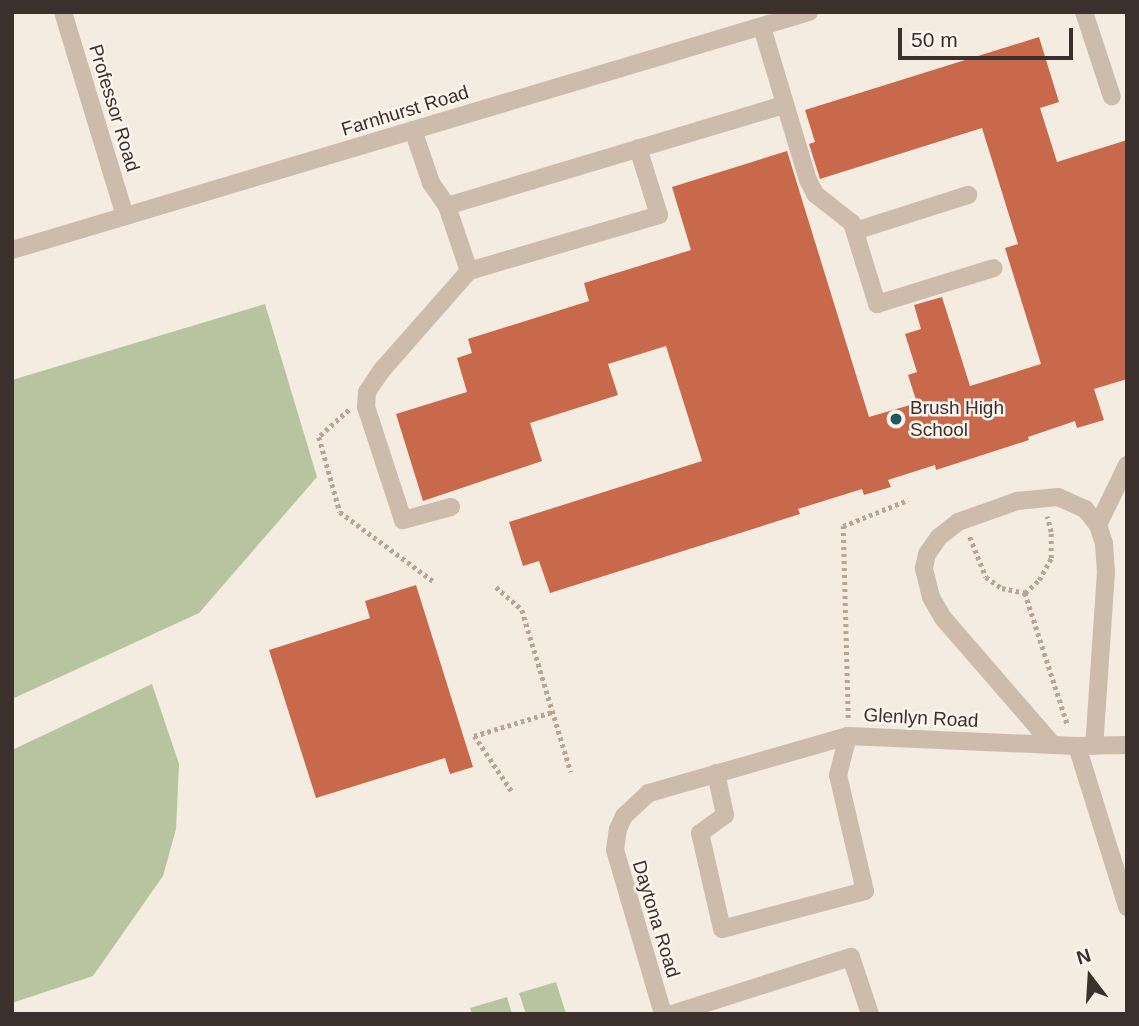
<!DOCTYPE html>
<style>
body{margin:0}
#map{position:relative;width:1139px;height:1026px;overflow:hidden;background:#f4ebe1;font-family:Helvetica,sans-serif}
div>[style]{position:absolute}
.green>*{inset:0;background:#b8c4a0}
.building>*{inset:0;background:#c8694b}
.path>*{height:4.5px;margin-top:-2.25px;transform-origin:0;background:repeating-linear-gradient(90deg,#b9a596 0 3.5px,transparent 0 7px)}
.minor>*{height:18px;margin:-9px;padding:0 9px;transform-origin:9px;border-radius:9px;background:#cdbbac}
.dots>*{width:19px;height:19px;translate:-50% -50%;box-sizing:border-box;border:4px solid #fbf5ee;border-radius:50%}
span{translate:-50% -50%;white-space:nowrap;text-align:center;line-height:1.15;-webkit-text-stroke:5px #fbf5ee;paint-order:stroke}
.street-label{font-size:19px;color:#3b302b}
.poi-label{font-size:19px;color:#3b302b}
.left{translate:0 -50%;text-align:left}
.frame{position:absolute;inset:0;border:14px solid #3b302b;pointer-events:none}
.north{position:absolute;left:1055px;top:942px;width:70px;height:70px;-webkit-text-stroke:5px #fbf5ee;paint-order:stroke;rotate:343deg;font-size:19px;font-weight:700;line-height:28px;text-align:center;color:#3b302b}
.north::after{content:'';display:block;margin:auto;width:24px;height:32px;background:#3b302b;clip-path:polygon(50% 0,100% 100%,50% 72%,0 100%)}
.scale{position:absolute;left:898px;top:28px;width:175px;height:32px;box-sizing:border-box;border:4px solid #3b302b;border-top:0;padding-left:9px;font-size:21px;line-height:24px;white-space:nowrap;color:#3b302b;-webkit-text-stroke:5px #fbf5ee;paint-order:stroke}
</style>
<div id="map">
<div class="green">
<i style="clip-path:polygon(265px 304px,317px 477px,199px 613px,12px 699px,12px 380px)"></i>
<i style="clip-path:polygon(152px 684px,179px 764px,176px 829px,163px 876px,93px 976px,12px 1003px,12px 750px)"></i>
<i style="clip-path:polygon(556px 982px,566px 1014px,526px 1014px,519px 993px)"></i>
<i style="clip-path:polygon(507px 997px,512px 1014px,472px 1014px,470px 1008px)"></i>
</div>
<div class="building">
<i style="clip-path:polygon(1039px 37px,1059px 102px,1040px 108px,1057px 162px,1127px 140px,1127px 379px,1094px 389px,1104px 420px,1077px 428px,1075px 421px,1028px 437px,1029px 440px,936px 470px,935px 465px,888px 480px,891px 487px,864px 495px,862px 489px,798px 509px,800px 514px,550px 593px,539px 561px,523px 566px,509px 522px,702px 461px,666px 346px,608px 364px,618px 395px,530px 423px,542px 461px,423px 501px,396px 414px,467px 392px,457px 358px,472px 353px,468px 339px,589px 301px,584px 283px,691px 250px,672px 187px,787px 151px,869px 417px,917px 403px,908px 375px,917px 372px,905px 334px,921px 329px,914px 305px,942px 297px,970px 386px,1041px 364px,1005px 248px,1018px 244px,982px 128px,820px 179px,809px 144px,815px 142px,805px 110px)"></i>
<i style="clip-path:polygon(416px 585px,473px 767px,450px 774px,445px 758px,316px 798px,269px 650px,370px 618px,365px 601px)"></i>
</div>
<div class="path">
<i style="left:349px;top:410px;width:40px;rotate:138deg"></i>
<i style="left:319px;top:437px;width:78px;rotate:74.4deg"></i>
<i style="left:340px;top:512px;width:116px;rotate:36.6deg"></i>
<i style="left:970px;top:537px;width:43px;rotate:68.2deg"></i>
<i style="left:986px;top:577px;width:19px;rotate:35deg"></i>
<i style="left:1002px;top:588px;width:24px;rotate:12deg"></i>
<i style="left:1025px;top:593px;width:140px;rotate:72.1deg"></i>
<i style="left:496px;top:587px;width:35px;rotate:41deg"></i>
<i style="left:522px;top:610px;width:169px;rotate:73.2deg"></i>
<i style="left:1025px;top:593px;width:19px;rotate:-43deg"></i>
<i style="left:1039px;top:580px;width:25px;rotate:-61deg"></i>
<i style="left:1051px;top:558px;width:26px;rotate:-90deg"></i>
<i style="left:1051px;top:532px;width:16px;rotate:-105deg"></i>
<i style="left:848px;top:718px;width:192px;rotate:-91.5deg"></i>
<i style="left:843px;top:526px;width:70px;rotate:-21.8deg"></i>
<i style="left:511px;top:791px;width:66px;rotate:-123.9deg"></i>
<i style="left:474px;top:736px;width:82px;rotate:-17.1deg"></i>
</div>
<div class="minor">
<i style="left:63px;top:12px;width:213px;rotate:73.1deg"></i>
<i style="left:1084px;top:12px;width:89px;rotate:71.8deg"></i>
<i style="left:762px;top:27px;width:160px;rotate:73.3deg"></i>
<i style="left:808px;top:180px;width:16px;rotate:63deg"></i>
<i style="left:815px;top:194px;width:47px;rotate:38.1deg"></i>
<i style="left:852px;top:223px;width:85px;rotate:72.8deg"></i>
<i style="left:877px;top:304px;width:122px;rotate:-17.1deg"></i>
<i style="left:413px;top:130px;width:56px;rotate:71.2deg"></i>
<i style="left:431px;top:183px;width:28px;rotate:55deg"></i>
<i style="left:447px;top:206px;width:69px;rotate:71.3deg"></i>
<i style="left:447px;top:206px;width:352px;rotate:-16.7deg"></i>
<i style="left:855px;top:231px;width:119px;rotate:-17.7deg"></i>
<i style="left:12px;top:250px;width:832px;rotate:-16.63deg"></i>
<i style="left:451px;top:507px;width:50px;rotate:164.8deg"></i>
<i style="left:403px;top:520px;width:119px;rotate:-108.1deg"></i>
<i style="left:366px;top:407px;width:15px;rotate:-86deg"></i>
<i style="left:367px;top:392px;width:27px;rotate:-56deg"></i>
<i style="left:382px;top:370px;width:132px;rotate:-48.7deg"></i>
<i style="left:469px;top:271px;width:198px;rotate:-16.4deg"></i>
<i style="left:659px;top:215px;width:70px;rotate:-107.4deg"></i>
<i style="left:1098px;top:525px;width:67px;rotate:-64.2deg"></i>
<i style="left:1053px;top:745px;width:168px;rotate:-130.9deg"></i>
<i style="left:943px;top:618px;width:24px;rotate:-120deg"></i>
<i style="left:931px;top:597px;width:30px;rotate:-104deg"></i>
<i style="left:924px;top:568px;width:14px;rotate:-78deg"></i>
<i style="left:927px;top:554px;width:21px;rotate:-55deg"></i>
<i style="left:939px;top:537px;width:24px;rotate:-38deg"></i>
<i style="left:958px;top:522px;width:63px;rotate:-19.6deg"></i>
<i style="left:1017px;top:501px;width:41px;rotate:-5.6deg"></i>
<i style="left:1058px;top:497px;width:30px;rotate:24deg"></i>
<i style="left:1085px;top:509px;width:21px;rotate:51deg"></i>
<i style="left:1098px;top:525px;width:20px;rotate:72deg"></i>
<i style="left:1104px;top:544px;width:28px;rotate:86deg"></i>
<i style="left:1106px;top:572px;width:174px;rotate:93.9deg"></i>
<i style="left:1077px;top:746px;width:169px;rotate:72.7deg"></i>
<i style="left:716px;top:773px;width:43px;rotate:77.9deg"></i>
<i style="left:725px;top:815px;width:31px;rotate:144deg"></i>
<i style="left:700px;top:833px;width:98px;rotate:77.1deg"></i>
<i style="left:722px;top:929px;width:148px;rotate:-14.9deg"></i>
<i style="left:865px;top:891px;width:119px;rotate:-103.1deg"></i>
<i style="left:838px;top:775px;width:40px;rotate:-75.6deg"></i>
<i style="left:663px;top:1014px;width:171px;rotate:-106.3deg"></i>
<i style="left:615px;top:850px;width:21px;rotate:-82deg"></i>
<i style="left:618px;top:829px;width:14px;rotate:-65deg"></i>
<i style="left:624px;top:816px;width:34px;rotate:-43deg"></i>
<i style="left:649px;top:793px;width:207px;rotate:-16deg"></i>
<i style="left:848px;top:736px;width:229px;rotate:2.5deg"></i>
<i style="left:1077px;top:746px;width:50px;rotate:-1.1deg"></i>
<i style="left:672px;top:1014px;width:188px;rotate:-17.7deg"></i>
<i style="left:851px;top:957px;width:60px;rotate:71.6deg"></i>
</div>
<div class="dots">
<i style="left:896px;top:419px;background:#1f5a5e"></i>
</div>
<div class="street-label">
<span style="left:114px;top:108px;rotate:73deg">Professor Road</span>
<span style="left:405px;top:111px;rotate:-17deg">Farnhurst Road</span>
<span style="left:921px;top:718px;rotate:3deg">Glenlyn Road</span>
<span style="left:656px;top:919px;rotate:73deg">Daytona Road</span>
</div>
<div class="poi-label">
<span class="left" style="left:910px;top:419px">Brush High<br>School</span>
</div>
<div class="frame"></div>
<div class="north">N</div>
<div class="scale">50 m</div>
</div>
